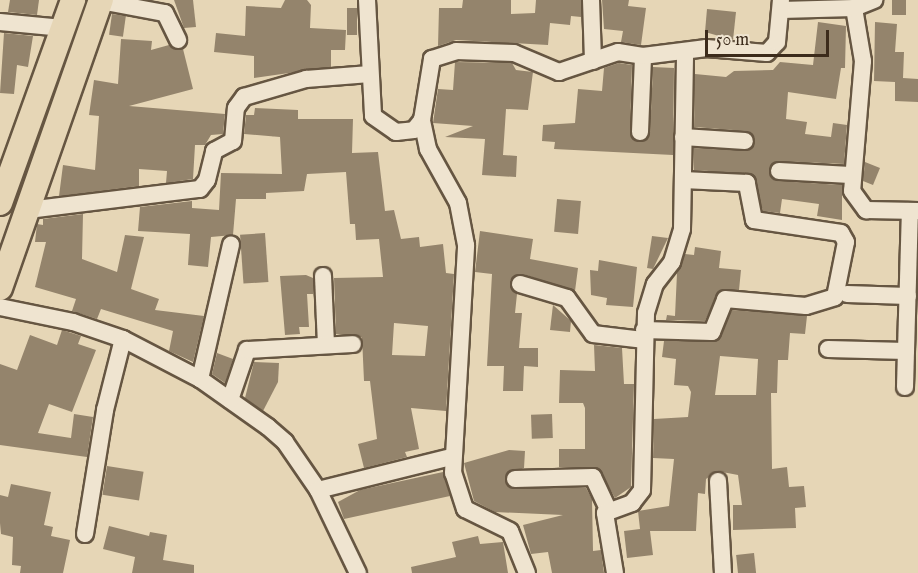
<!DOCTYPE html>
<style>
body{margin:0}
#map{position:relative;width:918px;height:573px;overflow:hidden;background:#e6d6b6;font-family:"IM FELL English",serif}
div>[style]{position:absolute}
.building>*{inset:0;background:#94846c;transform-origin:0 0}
.roads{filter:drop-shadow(2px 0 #665642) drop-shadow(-2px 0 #665642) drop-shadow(0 2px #665642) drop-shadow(0 -2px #665642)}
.minor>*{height:16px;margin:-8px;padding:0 8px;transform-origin:8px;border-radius:8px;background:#efe4d0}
.highway>*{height:24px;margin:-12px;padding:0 12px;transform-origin:12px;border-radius:12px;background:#e6d6b6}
span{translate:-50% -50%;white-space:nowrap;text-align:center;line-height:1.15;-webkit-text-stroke:5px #efe4d0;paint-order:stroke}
.scale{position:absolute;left:705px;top:30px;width:124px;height:27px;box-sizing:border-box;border:3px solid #3c2b1b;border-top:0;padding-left:8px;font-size:18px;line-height:21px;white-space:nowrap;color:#3c2b1b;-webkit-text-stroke:4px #efe4d0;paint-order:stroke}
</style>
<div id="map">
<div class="building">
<i style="clip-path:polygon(10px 0,39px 0,37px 15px,8px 12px)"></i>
<i style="clip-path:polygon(174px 0,193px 0,196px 27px,184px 28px)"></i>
<i style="clip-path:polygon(285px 0,307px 0,311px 5px,310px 28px,346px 30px,345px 50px,331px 50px,331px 67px,254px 78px,254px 56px,214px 52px,216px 33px,245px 36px,246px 6px,281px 8px)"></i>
<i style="clip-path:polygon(463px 0,511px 0,511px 14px,535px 13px,536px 0,581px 0,581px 17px,571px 16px,570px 25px,550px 23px,548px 45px,456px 40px,438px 46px,439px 8px,462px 8px)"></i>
<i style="clip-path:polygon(602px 0,629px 0,628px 6px,646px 8px,641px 45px,621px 42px,623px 31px,604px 29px)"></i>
<i style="left:892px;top:0;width:14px;height:15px"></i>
<i style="left:347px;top:8px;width:10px;height:27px"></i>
<i style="clip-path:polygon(707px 9px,736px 12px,733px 40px,705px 32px)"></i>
<i style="left:112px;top:14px;width:14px;height:21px;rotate:8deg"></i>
<i style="clip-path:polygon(818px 22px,846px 26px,845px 68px,841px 68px,836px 99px,788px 92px,786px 119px,807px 122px,805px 134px,831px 137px,833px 123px,847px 125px,844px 164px,779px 161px,769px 171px,778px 181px,842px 185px,842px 220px,817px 216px,819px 204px,782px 199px,780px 213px,763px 211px,752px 174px,694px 170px,694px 148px,745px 151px,755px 141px,746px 131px,694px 127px,695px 74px,726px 77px,734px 71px,773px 70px,780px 62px,813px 65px)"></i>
<i style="clip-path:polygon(875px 22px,897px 24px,895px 52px,904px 52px,903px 78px,918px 79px,918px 102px,895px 101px,895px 82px,874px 81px)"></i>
<i style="clip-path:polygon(4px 33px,33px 36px,28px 67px,17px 65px,14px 94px,0 93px)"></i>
<i style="clip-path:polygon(121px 39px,152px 41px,151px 50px,169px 45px,183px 49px,193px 89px,129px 106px,225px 114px,223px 134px,211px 135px,205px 145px,195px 145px,193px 179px,166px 183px,167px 171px,139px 169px,139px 186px,59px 196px,63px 165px,95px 170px,99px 116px,89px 115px,94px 80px,118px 84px)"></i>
<i style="clip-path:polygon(455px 62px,512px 63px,516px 70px,533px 72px,528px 110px,506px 109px,503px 155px,517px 156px,516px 177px,482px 175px,485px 139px,445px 137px,473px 126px,433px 123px,438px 89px,453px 90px)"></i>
<i style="clip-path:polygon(619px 63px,632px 65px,630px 132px,639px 142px,650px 133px,653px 67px,674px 68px,673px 155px,554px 149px,555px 142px,542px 141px,543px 125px,575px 123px,578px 89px,602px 91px,604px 68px)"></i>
<i style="clip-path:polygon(evenodd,255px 108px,298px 110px,298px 119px,353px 119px,352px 153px,378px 152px,385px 211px,394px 210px,401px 239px,419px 237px,420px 247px,443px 244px,446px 273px,454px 274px,446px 411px,411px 408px,419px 449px,405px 452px,407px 457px,364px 468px,358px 444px,377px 439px,370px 381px,364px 381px,362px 337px,336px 334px,334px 278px,383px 277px,379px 239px,356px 240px,355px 224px,350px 224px,346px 172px,307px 174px,304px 191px,266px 193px,266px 199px,236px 199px,233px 235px,211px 237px,208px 267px,188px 265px,190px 234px,138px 231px,140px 207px,192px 201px,192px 208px,219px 210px,221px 173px,282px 174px,280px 137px,244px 134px,246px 115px,254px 115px,255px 108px,394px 323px,428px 326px,425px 356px,392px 355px,394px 323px)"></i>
<i style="clip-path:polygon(865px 162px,880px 168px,873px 185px,863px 181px)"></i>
<i style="left:557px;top:199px;width:24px;height:33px;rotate:5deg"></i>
<i style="clip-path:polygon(83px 214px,82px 259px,117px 272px,125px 235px,144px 237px,131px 289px,159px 299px,155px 310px,204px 316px,193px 362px,169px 351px,173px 331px,101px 309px,97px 319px,72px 311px,76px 299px,35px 287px,46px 242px,35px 242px,37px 224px,43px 225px,43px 219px)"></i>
<i style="clip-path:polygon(480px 231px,533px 239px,530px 259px,578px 268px,575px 291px,523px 274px,510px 280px,517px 294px,515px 313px,522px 313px,519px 348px,538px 348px,538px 367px,524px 366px,523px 391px,503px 391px,504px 366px,487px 366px,492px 274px,475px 272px)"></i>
<i style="left:265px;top:233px;width:49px;height:25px;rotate:86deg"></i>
<i style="clip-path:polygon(652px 236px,668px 238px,653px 269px,647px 268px)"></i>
<i style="clip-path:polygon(695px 247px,721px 251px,719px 268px,741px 270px,739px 290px,719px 291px,705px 321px,666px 320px,667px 315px,675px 316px,677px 273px,685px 254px,694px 255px)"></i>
<i style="clip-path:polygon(599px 260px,637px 267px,633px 307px,606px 305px,607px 298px,591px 295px,590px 270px,598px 271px)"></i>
<i style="clip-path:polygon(306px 275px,313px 278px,313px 294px,307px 294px,309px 327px,299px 327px,300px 334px,285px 335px,280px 276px)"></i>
<i style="clip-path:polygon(553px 305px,571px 321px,570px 332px,550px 330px)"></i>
<i style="clip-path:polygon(evenodd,732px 310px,807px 316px,805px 334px,790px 333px,788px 360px,778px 360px,777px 393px,771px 393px,772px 469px,787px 467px,789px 487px,804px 486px,806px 507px,795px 508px,796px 528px,733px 530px,733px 505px,742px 505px,738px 475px,717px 471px,706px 479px,705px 494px,698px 493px,696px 531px,650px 531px,653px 555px,627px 558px,624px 531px,640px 529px,638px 511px,669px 506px,674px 459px,653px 458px,654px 419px,688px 417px,691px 392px,688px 386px,674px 385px,676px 359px,662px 357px,664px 341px,717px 341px,732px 310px,720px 356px,758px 359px,756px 395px,715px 395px,720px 356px)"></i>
<i style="clip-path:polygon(62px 330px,81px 336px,78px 344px,96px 350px,72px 412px,49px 404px,38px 433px,71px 438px,74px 414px,93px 417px,87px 457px,0 445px,0 364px,17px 370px,30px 335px,57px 345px)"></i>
<i style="clip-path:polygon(594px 345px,622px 348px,624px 384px,634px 384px,631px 487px,615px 498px,598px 468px,559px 467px,559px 449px,585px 449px,585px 408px,583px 403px,559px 403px,560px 370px,595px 371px)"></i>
<i style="clip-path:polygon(217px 353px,233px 359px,225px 383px,212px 374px)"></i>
<i style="clip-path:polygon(254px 362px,279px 363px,278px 382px,263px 411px,245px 398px)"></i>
<i style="left:552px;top:414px;width:24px;height:21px;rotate:88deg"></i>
<i style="clip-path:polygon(509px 450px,525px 451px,524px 468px,506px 475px,511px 488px,586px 488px,592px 499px,593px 551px,601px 550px,604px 573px,552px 573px,548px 552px,531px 554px,523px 525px,563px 515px,495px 512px,474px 501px,464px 463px)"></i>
<i style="left:107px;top:466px;width:37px;height:29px;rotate:9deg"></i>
<i style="clip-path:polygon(443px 472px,450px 496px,344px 519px,338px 502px,360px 490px)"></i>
<i style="clip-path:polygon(11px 484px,51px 492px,44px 525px,53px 527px,51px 536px,70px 540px,63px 573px,20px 573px,21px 566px,12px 565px,13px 537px,1px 534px,0 523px,0 495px,8px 497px)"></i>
<i style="clip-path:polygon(109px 526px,149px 536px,150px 532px,167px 535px,163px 560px,194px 565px,194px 573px,132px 573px,135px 557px,103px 549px)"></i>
<i style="clip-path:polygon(478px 536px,480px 544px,503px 542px,508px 573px,412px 573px,411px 567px,456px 557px,452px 542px)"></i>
<i style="left:754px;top:553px;width:20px;height:18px;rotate:84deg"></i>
</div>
<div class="roads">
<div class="minor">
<i style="left:367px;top:0;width:116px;rotate:87deg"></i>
<i style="left:373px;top:116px;width:28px;rotate:35deg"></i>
<i style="left:396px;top:132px;width:18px;rotate:-6deg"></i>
<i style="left:414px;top:130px;width:13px;rotate:-51deg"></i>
<i style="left:591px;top:0;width:61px;rotate:88.1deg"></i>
<i style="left:100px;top:1px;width:66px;rotate:10.5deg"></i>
<i style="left:165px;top:13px;width:30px;rotate:64deg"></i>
<i style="left:854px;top:8px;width:54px;rotate:80.4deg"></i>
<i style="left:863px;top:61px;width:130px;rotate:94.8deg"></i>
<i style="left:852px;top:191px;width:24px;rotate:54deg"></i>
<i style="left:866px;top:210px;width:52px;rotate:1.1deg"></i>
<i style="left:781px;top:10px;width:73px;rotate:-1.6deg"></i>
<i style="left:854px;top:8px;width:22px;rotate:-22deg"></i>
<i style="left:0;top:22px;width:63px;rotate:5.4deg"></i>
<i style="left:640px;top:132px;width:76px;rotate:-87.7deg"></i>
<i style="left:683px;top:137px;width:62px;rotate:3.7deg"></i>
<i style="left:779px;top:171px;width:71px;rotate:3.2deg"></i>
<i style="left:28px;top:210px;width:173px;rotate:-7deg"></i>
<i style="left:200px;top:189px;width:11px;rotate:-52deg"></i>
<i style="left:207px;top:180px;width:30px;rotate:-76deg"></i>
<i style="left:214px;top:151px;width:21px;rotate:-28deg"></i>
<i style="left:233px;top:141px;width:33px;rotate:-85deg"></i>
<i style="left:236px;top:108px;width:14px;rotate:-54deg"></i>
<i style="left:244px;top:97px;width:65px;rotate:-16.2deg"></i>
<i style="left:306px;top:79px;width:64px;rotate:-4.5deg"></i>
<i style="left:323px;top:276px;width:69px;rotate:87.5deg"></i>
<i style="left:520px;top:284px;width:49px;rotate:16.6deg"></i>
<i style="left:567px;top:298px;width:44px;rotate:54.2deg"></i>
<i style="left:593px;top:334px;width:50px;rotate:6.8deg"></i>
<i style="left:847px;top:294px;width:61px;rotate:1.9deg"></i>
<i style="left:0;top:307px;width:75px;rotate:11.6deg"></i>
<i style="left:73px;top:322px;width:53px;rotate:18.8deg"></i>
<i style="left:123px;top:339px;width:87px;rotate:27.5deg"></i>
<i style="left:200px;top:379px;width:83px;rotate:35.2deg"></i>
<i style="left:268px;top:427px;width:23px;rotate:41deg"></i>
<i style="left:285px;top:442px;width:58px;rotate:55.5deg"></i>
<i style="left:318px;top:490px;width:92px;rotate:64.3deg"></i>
<i style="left:644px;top:330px;width:68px;rotate:1.7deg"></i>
<i style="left:712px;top:332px;width:35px;rotate:-68deg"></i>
<i style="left:725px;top:299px;width:81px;rotate:4.9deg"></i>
<i style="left:806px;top:306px;width:30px;rotate:-17deg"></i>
<i style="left:835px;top:297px;width:56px;rotate:-78.7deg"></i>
<i style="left:846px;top:242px;width:10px;rotate:-119deg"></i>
<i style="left:841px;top:233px;width:88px;rotate:-171.5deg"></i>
<i style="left:754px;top:220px;width:38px;rotate:-101deg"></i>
<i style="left:747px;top:183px;width:64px;rotate:-177.3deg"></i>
<i style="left:828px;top:349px;width:78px;rotate:1.5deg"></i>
<i style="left:200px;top:379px;width:138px;rotate:-77deg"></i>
<i style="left:905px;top:387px;width:176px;rotate:-88.4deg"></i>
<i style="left:230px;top:400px;width:53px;rotate:-71.2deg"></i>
<i style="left:247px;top:350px;width:106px;rotate:-3.2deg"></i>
<i style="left:515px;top:479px;width:78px;rotate:-1.5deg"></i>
<i style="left:593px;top:477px;width:35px;rotate:65deg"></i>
<i style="left:718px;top:481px;width:92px;rotate:86.9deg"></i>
<i style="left:318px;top:490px;width:137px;rotate:-13.9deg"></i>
<i style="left:85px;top:534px;width:126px;rotate:-80.8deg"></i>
<i style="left:105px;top:410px;width:73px;rotate:-75.8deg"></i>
<i style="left:527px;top:573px;width:45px;rotate:-112deg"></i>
<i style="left:510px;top:531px;width:50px;rotate:-153.9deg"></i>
<i style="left:465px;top:509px;width:38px;rotate:-108deg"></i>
<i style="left:453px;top:473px;width:228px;rotate:-86.7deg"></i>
<i style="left:466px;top:245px;width:43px;rotate:-100.8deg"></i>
<i style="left:458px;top:203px;width:62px;rotate:-119.1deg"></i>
<i style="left:428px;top:149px;width:30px;rotate:-102deg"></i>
<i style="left:422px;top:120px;width:62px;rotate:-80.7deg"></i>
<i style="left:432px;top:59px;width:25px;rotate:-18deg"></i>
<i style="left:456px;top:51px;width:58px;rotate:2deg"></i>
<i style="left:514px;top:53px;width:49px;rotate:22.9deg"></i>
<i style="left:559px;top:72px;width:62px;rotate:-18.7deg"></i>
<i style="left:618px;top:52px;width:25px;rotate:9deg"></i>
<i style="left:643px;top:56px;width:64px;rotate:-7.2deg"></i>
<i style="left:706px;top:48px;width:61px;rotate:4.7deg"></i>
<i style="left:767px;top:53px;width:15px;rotate:-48deg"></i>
<i style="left:777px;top:42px;width:42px;rotate:-84.6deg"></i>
<i style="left:615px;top:573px;width:61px;rotate:-99.5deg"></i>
<i style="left:605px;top:513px;width:29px;rotate:-20deg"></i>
<i style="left:632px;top:503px;width:16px;rotate:-52deg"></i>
<i style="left:642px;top:490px;width:177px;rotate:-88.7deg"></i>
<i style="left:646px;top:313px;width:30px;rotate:-73deg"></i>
<i style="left:655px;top:284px;width:28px;rotate:-52deg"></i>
<i style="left:672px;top:262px;width:34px;rotate:-73deg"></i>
<i style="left:682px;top:229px;width:175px;rotate:-89deg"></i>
</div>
<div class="highway">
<i style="left:0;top:203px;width:216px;rotate:-70.2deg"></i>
<i style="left:0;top:288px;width:305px;rotate:-70.7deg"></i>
</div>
</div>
<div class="scale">50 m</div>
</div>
